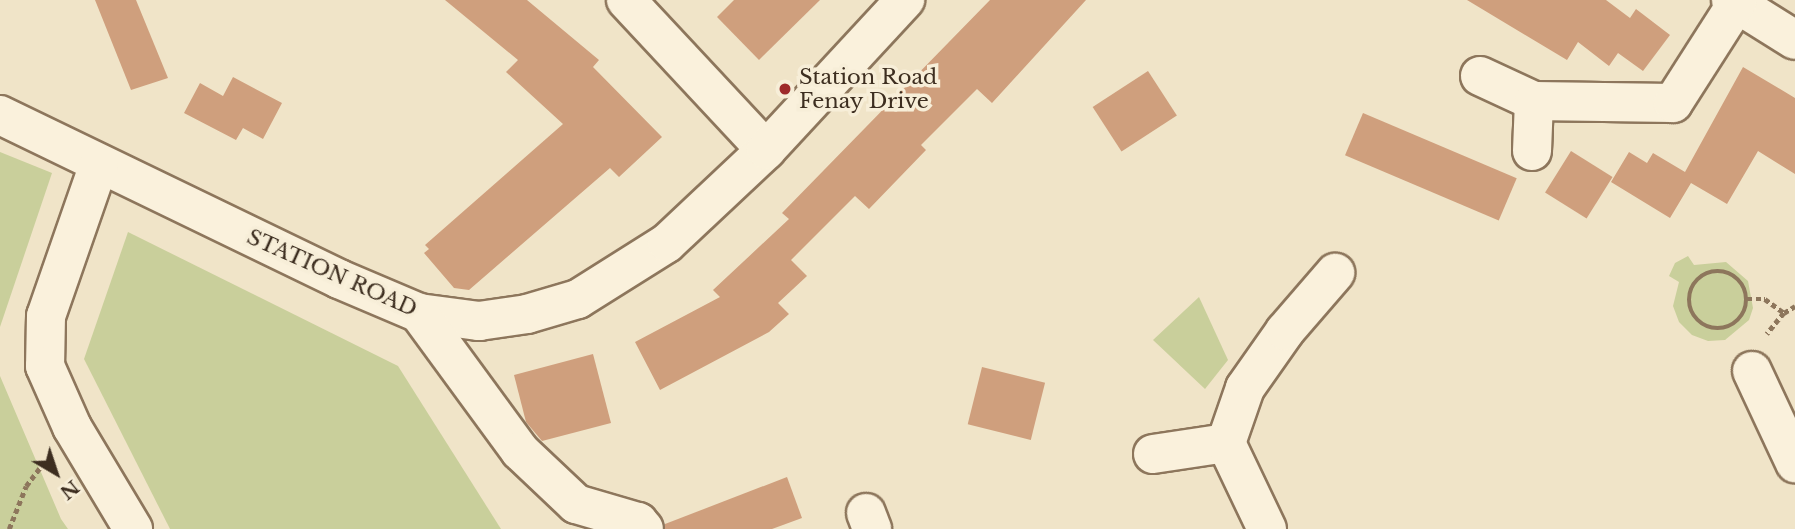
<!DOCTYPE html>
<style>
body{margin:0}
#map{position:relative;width:1795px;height:529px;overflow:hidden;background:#f0e4c8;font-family:"Libre Baskerville",serif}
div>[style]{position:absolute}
.green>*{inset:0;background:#c9cf9b}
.building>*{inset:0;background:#cf9f7d;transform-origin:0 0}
.path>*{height:4.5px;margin-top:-2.25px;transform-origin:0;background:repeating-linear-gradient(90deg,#8d765c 0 5px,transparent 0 8.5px)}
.path>.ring{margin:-2.25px;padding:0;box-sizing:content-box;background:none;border:4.5px solid #8d765c;border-radius:50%}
.roads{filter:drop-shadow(2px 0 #8d765c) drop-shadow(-2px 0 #8d765c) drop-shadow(0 2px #8d765c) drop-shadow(0 -2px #8d765c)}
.minor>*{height:38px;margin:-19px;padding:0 19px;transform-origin:19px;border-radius:19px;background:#faf1dc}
.dots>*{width:19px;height:19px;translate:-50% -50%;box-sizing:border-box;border:4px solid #f7eed8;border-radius:50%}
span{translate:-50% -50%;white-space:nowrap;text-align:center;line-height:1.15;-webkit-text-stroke:7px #f7eed8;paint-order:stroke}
.poi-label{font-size:21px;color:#3d2e20}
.left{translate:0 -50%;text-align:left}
.street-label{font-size:21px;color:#3d2e20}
.north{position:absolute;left:21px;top:438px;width:70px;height:70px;-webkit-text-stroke:5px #f7eed8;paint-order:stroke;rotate:141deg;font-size:19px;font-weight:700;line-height:28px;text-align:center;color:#3d2e20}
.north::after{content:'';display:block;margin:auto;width:24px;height:32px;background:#3d2e20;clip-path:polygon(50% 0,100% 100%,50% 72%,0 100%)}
</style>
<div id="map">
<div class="green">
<i style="clip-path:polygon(0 152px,52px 173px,0 327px)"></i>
<i style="clip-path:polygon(128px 232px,398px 366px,501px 529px,170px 529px,84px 359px)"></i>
<i style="clip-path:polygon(1688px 256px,1694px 265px,1726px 262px,1748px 281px,1753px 308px,1749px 320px,1725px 340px,1708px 341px,1692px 335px,1679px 322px,1673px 306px,1679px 282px,1669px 276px,1675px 263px)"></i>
<i style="clip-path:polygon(1199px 297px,1228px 360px,1205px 389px,1153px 340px)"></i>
<i style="clip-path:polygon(0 376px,61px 519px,68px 529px,0 529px)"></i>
</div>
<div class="building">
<i style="clip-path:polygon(95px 0,136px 0,168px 78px,131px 90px)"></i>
<i style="clip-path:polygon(445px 0,527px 0,599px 60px,593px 67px,662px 137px,619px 177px,610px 168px,469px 290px,454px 288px,424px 253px,429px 249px,425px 245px,563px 124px,506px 72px,518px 60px)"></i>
<i style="clip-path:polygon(734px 0,820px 0,759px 60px,717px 17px)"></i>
<i style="clip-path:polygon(990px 0,1086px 0,992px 103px,977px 89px,921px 145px,926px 150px,869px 209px,855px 196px,791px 260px,807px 276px,778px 303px,789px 314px,769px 332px,660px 390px,635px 342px,720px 297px,713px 290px,789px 219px,782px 213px)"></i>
<i style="clip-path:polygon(1467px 0,1606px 0,1630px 18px,1636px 9px,1670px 35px,1643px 71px,1618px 53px,1609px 66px,1578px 42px,1567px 60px)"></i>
<i style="clip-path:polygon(1743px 67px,1795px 98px,1795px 174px,1758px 151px,1727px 204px,1691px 183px,1670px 218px,1611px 182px,1629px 152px,1647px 163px,1653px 153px,1685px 172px)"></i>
<i style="left:1148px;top:71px;width:53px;height:66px;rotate:57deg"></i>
<i style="clip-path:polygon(233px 77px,282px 103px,263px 139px,243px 128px,236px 140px,184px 113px,200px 83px,223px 96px)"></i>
<i style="left:1363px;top:113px;width:167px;height:46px;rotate:23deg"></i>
<i style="left:1571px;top:151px;width:49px;height:49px;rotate:32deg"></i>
<i style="clip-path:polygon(593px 354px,611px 423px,542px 441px,526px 422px,514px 375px)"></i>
<i style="left:982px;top:367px;width:65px;height:59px;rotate:14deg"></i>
<i style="clip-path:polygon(787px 477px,802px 518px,772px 529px,665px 529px,665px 524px)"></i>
</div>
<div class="path">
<i class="ring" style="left:1689px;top:271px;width:53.5px;height:53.5px"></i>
<i style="left:1747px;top:299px;width:18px"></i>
<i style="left:1765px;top:299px;width:24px;rotate:36deg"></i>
<i style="left:1784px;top:313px;width:27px;rotate:129deg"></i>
<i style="left:1784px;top:313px;width:13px;rotate:-32deg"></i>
<i style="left:9px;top:529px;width:46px;rotate:-68.4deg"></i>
<i style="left:26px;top:486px;width:30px;rotate:-53deg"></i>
</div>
<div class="roads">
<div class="minor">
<i style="left:626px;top:0;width:205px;rotate:47deg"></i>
<i style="left:1731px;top:0;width:75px;rotate:32deg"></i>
<i style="left:1480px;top:76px;width:60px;rotate:24.8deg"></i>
<i style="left:1534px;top:101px;width:139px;rotate:0.8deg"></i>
<i style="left:1673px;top:103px;width:119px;rotate:-57.4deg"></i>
<i style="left:0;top:115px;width:377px;rotate:25.8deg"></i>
<i style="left:339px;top:279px;width:87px;rotate:23deg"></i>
<i style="left:419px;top:313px;width:61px;rotate:7.6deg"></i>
<i style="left:479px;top:321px;width:49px;rotate:-8.3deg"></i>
<i style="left:527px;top:314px;width:53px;rotate:-16.4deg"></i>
<i style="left:578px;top:299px;width:105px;rotate:-32.2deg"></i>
<i style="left:667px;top:243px;width:136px;rotate:-43.2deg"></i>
<i style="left:766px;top:150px;width:205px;rotate:-47.2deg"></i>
<i style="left:1532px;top:151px;width:50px;rotate:-87.7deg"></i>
<i style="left:99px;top:164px;width:161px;rotate:109.2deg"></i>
<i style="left:46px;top:316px;width:50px;rotate:91.1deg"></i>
<i style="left:45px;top:366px;width:67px;rotate:66.1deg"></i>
<i style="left:72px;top:427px;width:119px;rotate:59.1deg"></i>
<i style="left:419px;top:313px;width:171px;rotate:53.8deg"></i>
<i style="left:520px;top:451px;width:77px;rotate:43.4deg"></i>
<i style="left:576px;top:504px;width:65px;rotate:16.2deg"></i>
<i style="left:638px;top:522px;width:9px;rotate:49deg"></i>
<i style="left:1752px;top:371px;width:102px;rotate:64.9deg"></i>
<i style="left:1153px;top:454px;width:74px;rotate:-8.6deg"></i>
<i style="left:866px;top:513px;width:17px;rotate:69deg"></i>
<i style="left:1267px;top:529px;width:95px;rotate:-115.5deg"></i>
<i style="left:1226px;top:443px;width:58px;rotate:-70.9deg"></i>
<i style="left:1245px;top:388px;width:70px;rotate:-54.9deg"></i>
<i style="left:1285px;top:331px;width:77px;rotate:-49.2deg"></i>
</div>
</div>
<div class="dots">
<i style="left:785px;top:89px;background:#9e2a2b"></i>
</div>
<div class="poi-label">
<span class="left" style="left:799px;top:89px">Station Road<br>Fenay Drive</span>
</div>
<div class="street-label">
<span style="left:332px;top:273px;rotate:24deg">STATION ROAD</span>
</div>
<div class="north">N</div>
</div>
